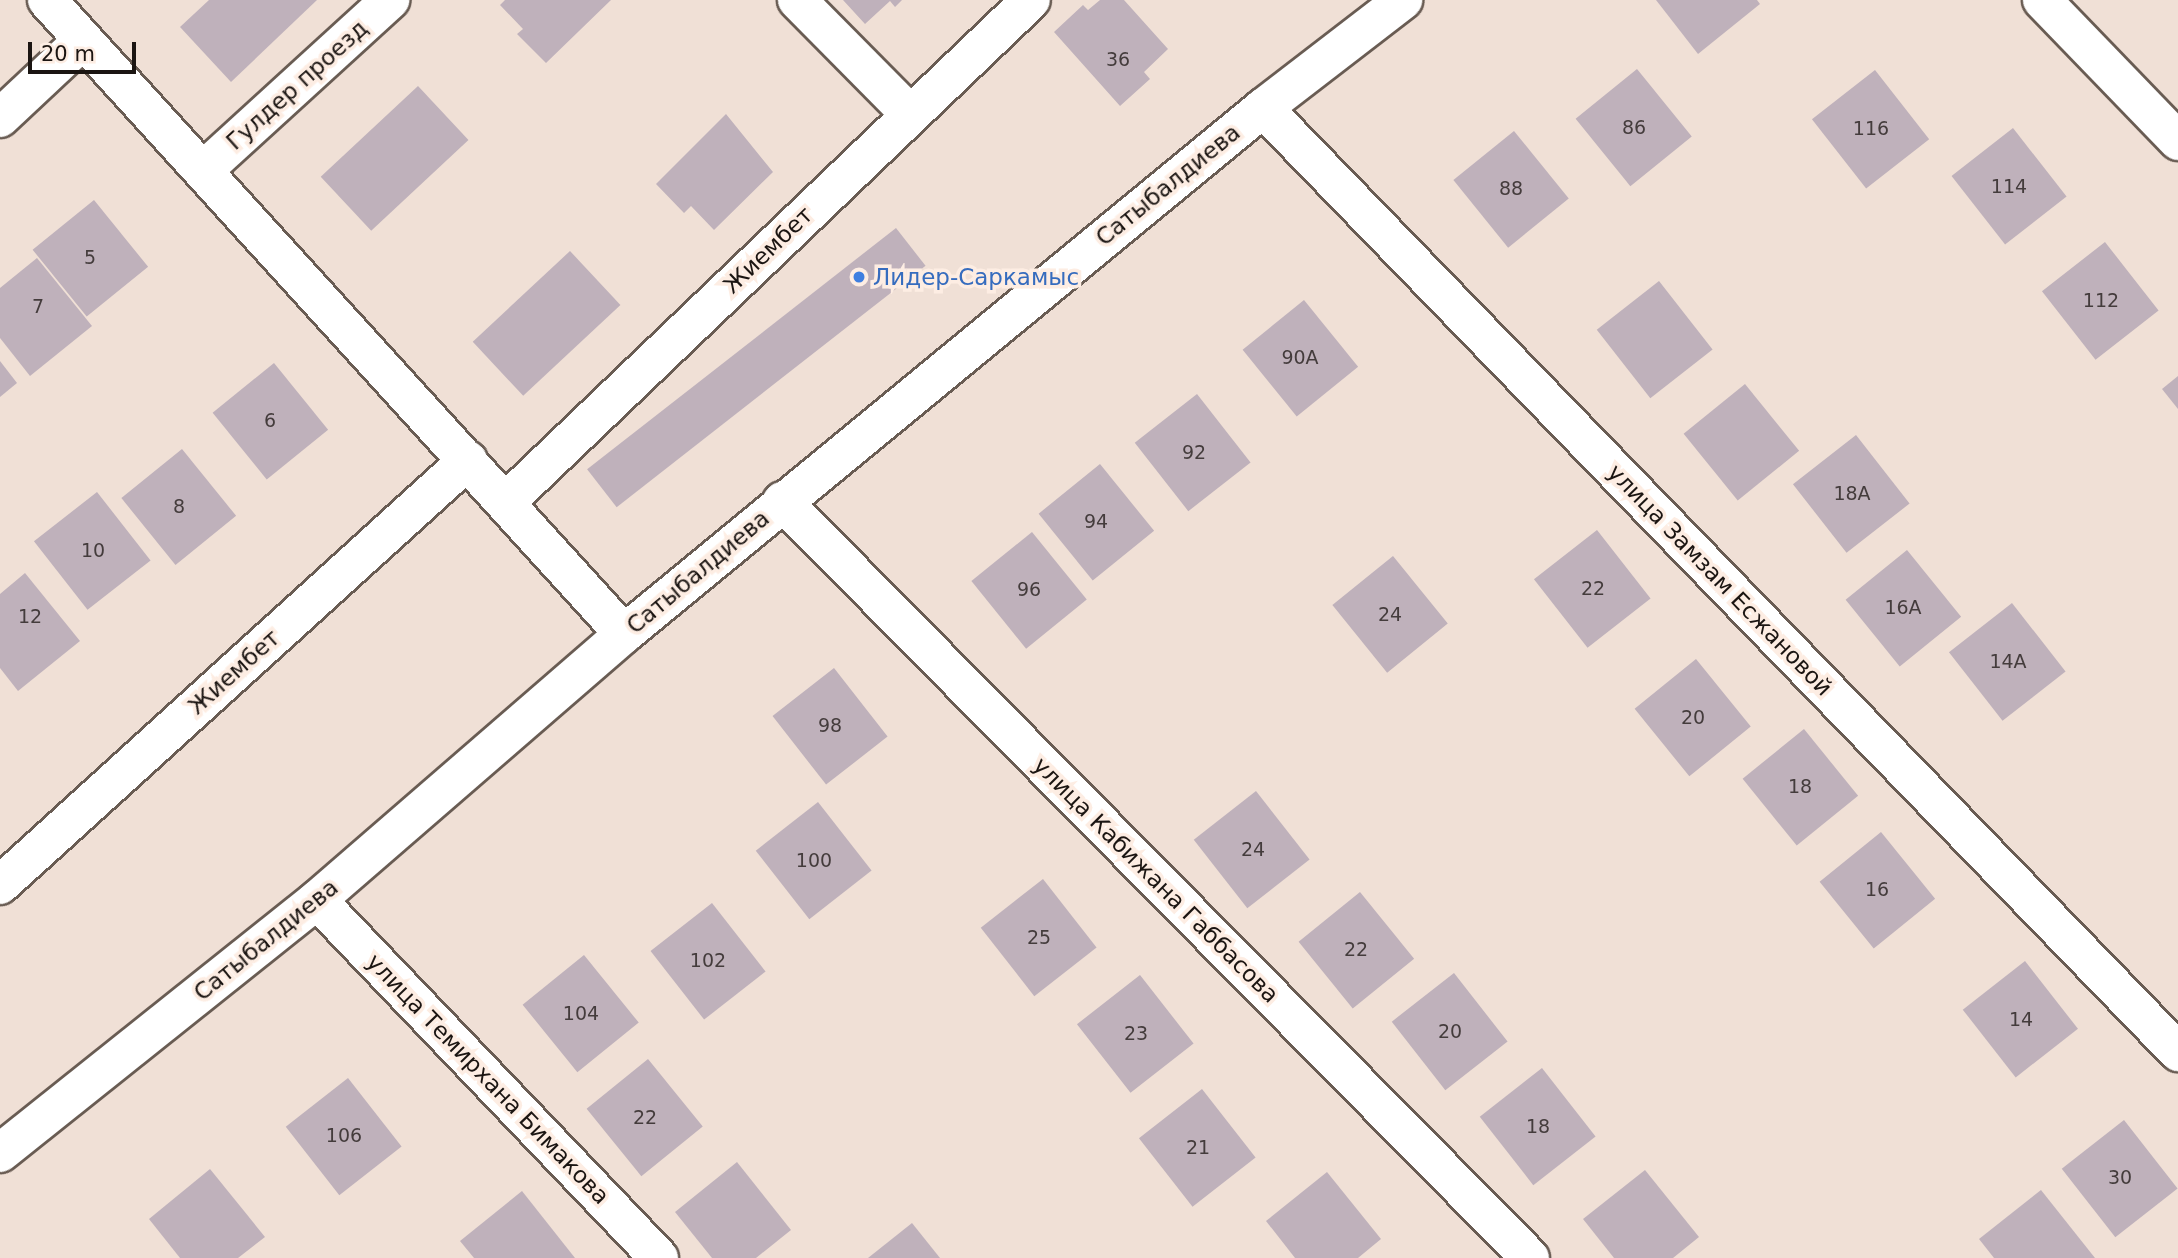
<!DOCTYPE html>
<meta charset="utf-8">
<style>
body{margin:0}
#map{position:relative;width:2178px;height:1258px;overflow:hidden;background:#f0e0d6;font-family:"DejaVu Sans",sans-serif}
div>[style]{position:absolute}
.building>*{inset:0;background:#bfb1bb;transform-origin:0 0}
.roads{filter:drop-shadow(2px 0 #695c53) drop-shadow(-2px 0 #695c53) drop-shadow(0 2px #695c53) drop-shadow(0 -2px #695c53)}
.minor>*{height:38px;margin:-19px;padding:0 19px;transform-origin:19px;border-radius:19px;background:#fff}
.tertiary>*{height:38px;margin:-19px;padding:0 19px;transform-origin:19px;border-radius:19px;background:#fff}
.dots>*{width:19px;height:19px;translate:-50% -50%;box-sizing:border-box;border:4px solid #fdede3;border-radius:50%}
span{translate:-50% -50%;white-space:nowrap;text-align:center;line-height:1.15;-webkit-text-stroke:7px #fdede3;paint-order:stroke}
.number-label{font-size:19px;color:#443c3c}
.number-label span{-webkit-text-stroke-width:0}
.street-label{font-size:23px;color:#1b1512}
.shop-label{font-size:23px;color:#366cbe}
.left{translate:0 -50%;text-align:left}
.scale{position:absolute;left:28px;top:42px;width:108px;height:32px;box-sizing:border-box;border:4px solid #1b1512;border-top:0;padding-left:9px;font-size:21px;line-height:24px;white-space:nowrap;color:#1b1512;-webkit-text-stroke:5px #fdede3;paint-order:stroke}
</style>
<div id="map">
<div class="building">
<i style="clip-path:polygon(209px 0,317px 0,231px 82px,180px 27px)"></i>
<i style="clip-path:polygon(505px 0,611px 0,546px 63px,517px 34px,523px 29px,500px 5px)"></i>
<i style="clip-path:polygon(843px 0,902px 0,895px 7px,890px 1px,865px 24px)"></i>
<i style="clip-path:polygon(1100px 0,1124px 0,1168px 49px,1144px 72px,1150px 79px,1120px 106px,1054px 32px,1083px 5px,1088px 10px)"></i>
<i style="clip-path:polygon(1656px 0,1757px 0,1760px 4px,1698px 54px)"></i>
<i style="left:1637px;top:69px;width:87px;height:79px;rotate:51deg"></i>
<i style="left:1875px;top:70px;width:88px;height:80px;rotate:52deg"></i>
<i style="left:418px;top:86px;width:74px;height:133px;rotate:47deg"></i>
<i style="clip-path:polygon(726px 114px,773px 172px,714px 230px,691px 206px,684px 213px,656px 184px)"></i>
<i style="left:2013px;top:128px;width:87px;height:78px;rotate:52deg"></i>
<i style="left:1514px;top:131px;width:87px;height:78px;rotate:51deg"></i>
<i style="left:94px;top:200px;width:86px;height:79px;rotate:51deg"></i>
<i style="left:896px;top:228px;width:48px;height:392px;rotate:52deg"></i>
<i style="left:2105px;top:242px;width:87px;height:80px;rotate:52deg"></i>
<i style="left:570px;top:251px;width:74px;height:133px;rotate:47deg"></i>
<i style="clip-path:polygon(37px 258px,92px 326px,30px 376px,0 338px,0 288px)"></i>
<i style="left:1659px;top:281px;width:87px;height:79px;rotate:52deg"></i>
<i style="left:1304px;top:300px;width:86px;height:79px;rotate:51deg"></i>
<i style="clip-path:polygon(0 361px,17px 383px,0 397px)"></i>
<i style="left:274px;top:363px;width:86px;height:79px;rotate:51deg"></i>
<i style="clip-path:polygon(2178px 376px,2178px 409px,2162px 389px)"></i>
<i style="left:1745px;top:384px;width:86px;height:79px;rotate:51deg"></i>
<i style="left:1197px;top:394px;width:87px;height:79px;rotate:52deg"></i>
<i style="left:1856px;top:435px;width:87px;height:80px;rotate:52deg"></i>
<i style="left:182px;top:449px;width:86px;height:78px;rotate:51deg"></i>
<i style="left:1100px;top:464px;width:86px;height:79px;rotate:51deg"></i>
<i style="left:97px;top:492px;width:87px;height:80px;rotate:52deg"></i>
<i style="left:1597px;top:530px;width:87px;height:80px;rotate:52deg"></i>
<i style="left:1032px;top:532px;width:87px;height:78px;rotate:51deg"></i>
<i style="left:1907px;top:550px;width:86px;height:79px;rotate:51deg"></i>
<i style="left:1393px;top:556px;width:87px;height:78px;rotate:51deg"></i>
<i style="clip-path:polygon(25px 573px,80px 641px,18px 691px,0 668px,0 594px)"></i>
<i style="left:2012px;top:603px;width:87px;height:80px;rotate:52deg"></i>
<i style="left:1696px;top:659px;width:87px;height:79px;rotate:51deg"></i>
<i style="left:834px;top:668px;width:87px;height:78px;rotate:52deg"></i>
<i style="left:1804px;top:729px;width:86px;height:79px;rotate:51deg"></i>
<i style="left:1256px;top:791px;width:87px;height:79px;rotate:52deg"></i>
<i style="left:818px;top:802px;width:87px;height:79px;rotate:52deg"></i>
<i style="left:1881px;top:832px;width:86px;height:79px;rotate:51deg"></i>
<i style="left:1043px;top:879px;width:87px;height:79px;rotate:52deg"></i>
<i style="left:1360px;top:892px;width:86px;height:79px;rotate:51deg"></i>
<i style="left:712px;top:903px;width:87px;height:78px;rotate:52deg"></i>
<i style="left:584px;top:955px;width:87px;height:79px;rotate:51deg"></i>
<i style="left:2025px;top:961px;width:86px;height:79px;rotate:52deg"></i>
<i style="left:1454px;top:973px;width:87px;height:79px;rotate:52deg"></i>
<i style="left:1140px;top:975px;width:87px;height:80px;rotate:52deg"></i>
<i style="left:648px;top:1059px;width:87px;height:79px;rotate:51deg"></i>
<i style="left:1542px;top:1068px;width:87px;height:79px;rotate:52deg"></i>
<i style="left:348px;top:1078px;width:87px;height:79px;rotate:52deg"></i>
<i style="left:1202px;top:1089px;width:87px;height:80px;rotate:52deg"></i>
<i style="left:2124px;top:1120px;width:87px;height:79px;rotate:52deg"></i>
<i style="clip-path:polygon(737px 1162px,791px 1230px,756px 1258px,712px 1258px,675px 1212px)"></i>
<i style="clip-path:polygon(210px 1169px,265px 1237px,238px 1258px,180px 1258px,149px 1219px)"></i>
<i style="clip-path:polygon(1645px 1170px,1699px 1237px,1673px 1258px,1614px 1258px,1583px 1219px)"></i>
<i style="clip-path:polygon(1327px 1172px,1381px 1239px,1358px 1258px,1295px 1258px,1266px 1221px)"></i>
<i style="clip-path:polygon(2041px 1190px,2095px 1258px,1994px 1258px,1979px 1239px)"></i>
<i style="clip-path:polygon(522px 1191px,575px 1258px,474px 1258px,460px 1241px)"></i>
<i style="clip-path:polygon(912px 1223px,940px 1258px,868px 1258px)"></i>
</div>
<div class="roads">
<div class="minor">
<i style="left:797px;top:0;width:161px;rotate:45.3deg"></i>
<i style="left:2042px;top:0;width:196px;rotate:46deg"></i>
<i style="left:1263px;top:108px;width:1315px;rotate:45.89deg"></i>
<i style="left:0;top:118px;width:112px;rotate:-43.2deg"></i>
<i style="left:205px;top:169px;width:251px;rotate:-42.4deg"></i>
<i style="left:782px;top:501px;width:1064px;rotate:45.34deg"></i>
<i style="left:506px;top:502px;width:726px;rotate:-43.72deg"></i>
<i style="left:0;top:885px;width:632px;rotate:-42.24deg"></i>
<i style="left:317px;top:900px;width:495px;rotate:46.3deg"></i>
<i style="left:0;top:1153px;width:406px;rotate:-38.6deg"></i>
<i style="left:317px;top:900px;width:406px;rotate:-40.9deg"></i>
</div>
<div class="tertiary">
<i style="left:47px;top:0;width:857px;rotate:47.69deg"></i>
<i style="left:624px;top:634px;width:828px;rotate:-39.46deg"></i>
<i style="left:1263px;top:108px;width:177px;rotate:-37.6deg"></i>
</div>
</div>
<div class="dots">
<i style="left:859px;top:277px;background:#3f7fe0"></i>
</div>
<div class="number-label">
<span style="left:1118px;top:60px">36</span>
<span style="left:1634px;top:128px">86</span>
<span style="left:1871px;top:129px">116</span>
<span style="left:2009px;top:187px">114</span>
<span style="left:1511px;top:189px">88</span>
<span style="left:90px;top:258px">5</span>
<span style="left:2101px;top:301px">112</span>
<span style="left:38px;top:307px">7</span>
<span style="left:1300px;top:358px">90А</span>
<span style="left:270px;top:421px">6</span>
<span style="left:1194px;top:453px">92</span>
<span style="left:1852px;top:494px">18А</span>
<span style="left:179px;top:507px">8</span>
<span style="left:1096px;top:522px">94</span>
<span style="left:93px;top:551px">10</span>
<span style="left:1593px;top:589px">22</span>
<span style="left:1029px;top:590px">96</span>
<span style="left:1903px;top:608px">16А</span>
<span style="left:1390px;top:615px">24</span>
<span style="left:30px;top:617px">12</span>
<span style="left:2008px;top:662px">14А</span>
<span style="left:1693px;top:718px">20</span>
<span style="left:830px;top:726px">98</span>
<span style="left:1800px;top:787px">18</span>
<span style="left:1253px;top:850px">24</span>
<span style="left:814px;top:861px">100</span>
<span style="left:1877px;top:890px">16</span>
<span style="left:1039px;top:938px">25</span>
<span style="left:1356px;top:950px">22</span>
<span style="left:708px;top:961px">102</span>
<span style="left:581px;top:1014px">104</span>
<span style="left:2021px;top:1020px">14</span>
<span style="left:1450px;top:1032px">20</span>
<span style="left:1136px;top:1034px">23</span>
<span style="left:645px;top:1118px">22</span>
<span style="left:1538px;top:1127px">18</span>
<span style="left:344px;top:1136px">106</span>
<span style="left:1198px;top:1148px">21</span>
<span style="left:2120px;top:1178px">30</span>
</div>
<div class="street-label">
<span style="left:297px;top:85px;rotate:-42deg">Гулдер проезд</span>
<span style="left:1168px;top:185px;rotate:-39deg">Сатыбалдиева</span>
<span style="left:768px;top:250px;rotate:-44deg">Жиембет</span>
<span style="left:698px;top:572px;rotate:-40deg">Сатыбалдиева</span>
<span style="left:1720px;top:580px;rotate:46deg">улица Замзам Есжановой</span>
<span style="left:234px;top:672px;rotate:-42deg">Жиембет</span>
<span style="left:1156px;top:880px;rotate:45deg">улица Кабижана Габбасова</span>
<span style="left:266px;top:940px;rotate:-39deg">Сатыбалдиева</span>
<span style="left:488px;top:1079px;rotate:46deg">улица Темирхана Бимакова</span>
</div>
<div class="shop-label">
<span class="left" style="left:873px;top:277px">Лидер-Саркамыс</span>
</div>
<div class="scale">20 m</div>
</div>
